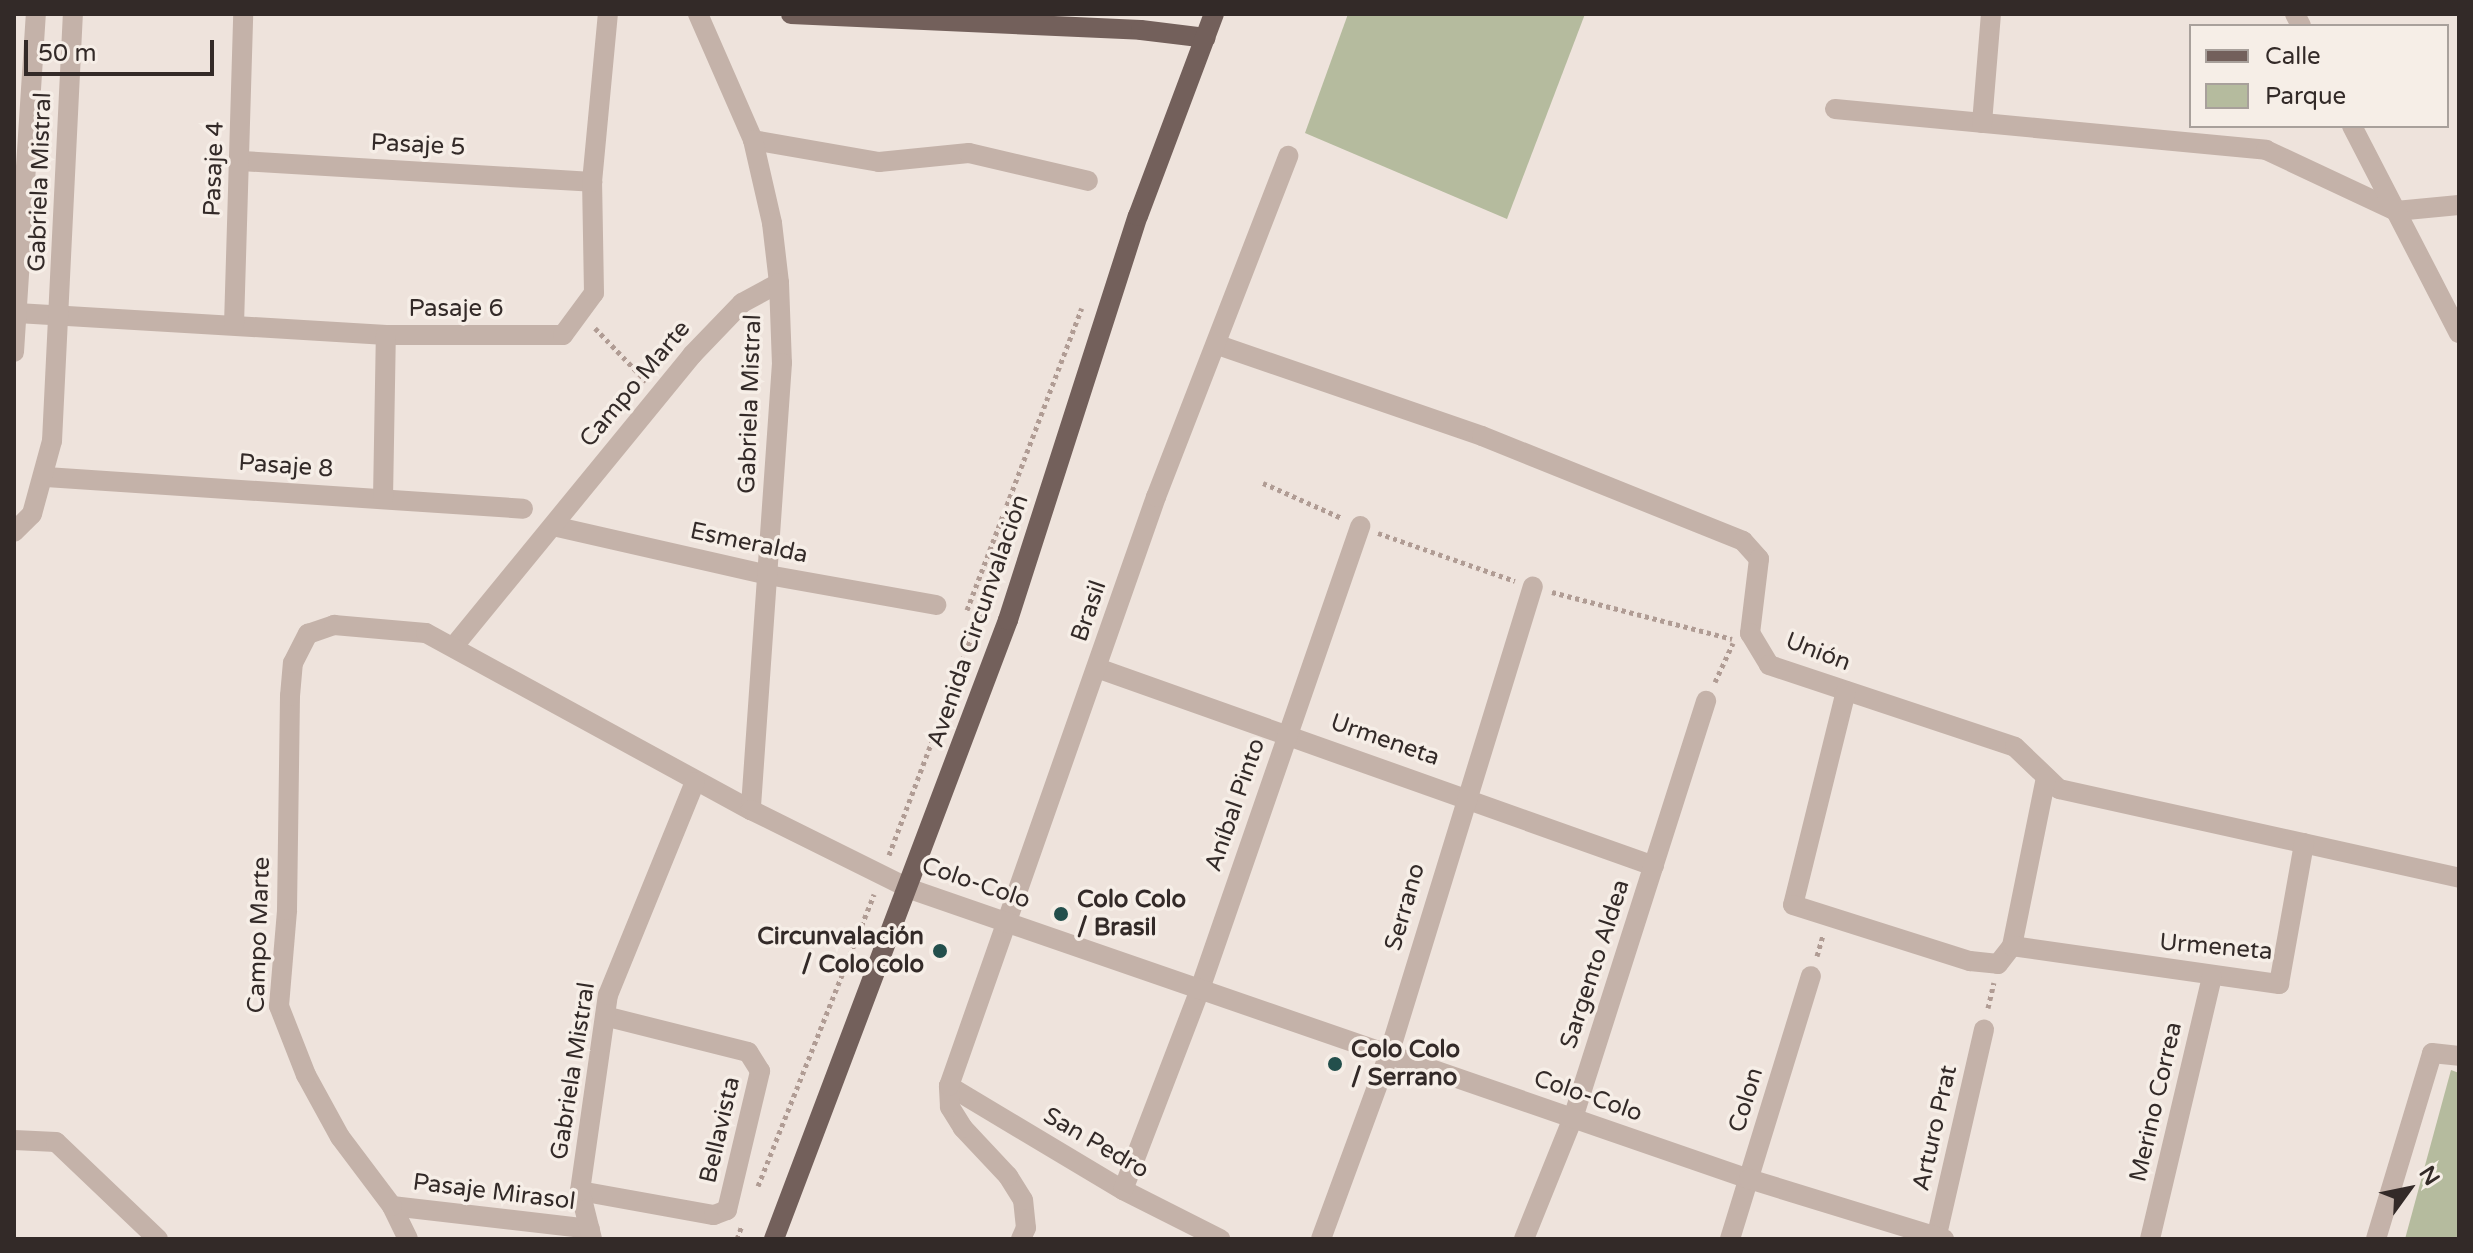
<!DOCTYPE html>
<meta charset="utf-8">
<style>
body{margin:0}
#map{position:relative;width:2473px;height:1253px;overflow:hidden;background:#eee3dc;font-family:"Varela Round",sans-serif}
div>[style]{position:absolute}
.green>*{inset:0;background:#b5bb9e}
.path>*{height:5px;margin-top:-2.5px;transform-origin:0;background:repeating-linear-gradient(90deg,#b09c94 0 4px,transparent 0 8px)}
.minor>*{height:20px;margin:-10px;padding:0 10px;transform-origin:10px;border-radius:10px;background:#c4b2a9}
.tertiary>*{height:20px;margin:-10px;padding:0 10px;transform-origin:10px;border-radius:10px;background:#c4b2a9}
.primary>*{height:20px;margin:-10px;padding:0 10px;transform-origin:10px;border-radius:10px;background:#73605b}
.dots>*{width:22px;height:22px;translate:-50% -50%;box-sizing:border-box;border:4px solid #f6eee7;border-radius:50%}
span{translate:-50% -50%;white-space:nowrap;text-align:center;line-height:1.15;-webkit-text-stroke:7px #f6eee7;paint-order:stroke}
.street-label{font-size:24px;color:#332a28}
.poi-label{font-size:24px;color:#332a28;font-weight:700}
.left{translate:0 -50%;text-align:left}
.right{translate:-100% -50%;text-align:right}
.frame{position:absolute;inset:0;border:16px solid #332a28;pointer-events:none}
.legend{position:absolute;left:2189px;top:24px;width:260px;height:104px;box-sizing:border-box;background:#f6eee7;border:2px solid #a8a09b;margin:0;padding:10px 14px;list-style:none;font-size:24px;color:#332a28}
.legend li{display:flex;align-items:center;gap:16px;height:40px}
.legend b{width:40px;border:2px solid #a8a09b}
.north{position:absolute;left:2369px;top:1149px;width:80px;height:80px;-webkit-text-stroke:6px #f6eee7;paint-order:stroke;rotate:57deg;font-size:22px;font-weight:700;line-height:32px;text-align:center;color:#332a28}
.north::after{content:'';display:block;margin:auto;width:28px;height:36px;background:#332a28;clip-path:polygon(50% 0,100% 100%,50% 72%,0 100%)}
.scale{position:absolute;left:24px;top:40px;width:190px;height:36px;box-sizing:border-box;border:4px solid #332a28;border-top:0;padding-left:10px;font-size:24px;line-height:28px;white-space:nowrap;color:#332a28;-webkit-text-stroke:6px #f6eee7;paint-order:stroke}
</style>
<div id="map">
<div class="green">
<i style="clip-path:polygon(1348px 14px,1585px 14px,1507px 219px,1305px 133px)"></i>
<i style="clip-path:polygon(2451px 1070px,2459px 1073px,2459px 1239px,2405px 1239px)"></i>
</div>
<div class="path">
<i style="left:595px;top:328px;width:74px;rotate:46.1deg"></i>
<i style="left:1263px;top:483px;width:86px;rotate:23.9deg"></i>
<i style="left:1378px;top:533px;width:145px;rotate:19.3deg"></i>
<i style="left:1552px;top:592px;width:186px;rotate:14.6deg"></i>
<i style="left:967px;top:610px;width:323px;rotate:-69.2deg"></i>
<i style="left:1715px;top:682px;width:43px;rotate:-65.2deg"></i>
<i style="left:889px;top:855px;width:326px;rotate:-69.3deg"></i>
<i style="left:1817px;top:956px;width:22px;rotate:-74deg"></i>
<i style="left:1988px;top:1008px;width:26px;rotate:-77deg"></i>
<i style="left:758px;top:1186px;width:314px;rotate:-68.3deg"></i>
<i style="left:737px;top:1239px;width:15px;rotate:-70deg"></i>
</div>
<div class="minor">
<i style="left:2295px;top:14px;width:13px;rotate:63deg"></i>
<i style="left:1835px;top:109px;width:433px;rotate:5.4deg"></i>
<i style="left:2266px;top:150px;width:144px;rotate:25.1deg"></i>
<i style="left:2396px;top:211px;width:63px;rotate:-5.4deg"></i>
<i style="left:1982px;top:123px;width:109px;rotate:-85.3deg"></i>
<i style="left:2352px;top:126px;width:233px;rotate:62.7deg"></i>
<i style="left:753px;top:140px;width:128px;rotate:9.9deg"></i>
<i style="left:879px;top:162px;width:90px;rotate:-5.7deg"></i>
<i style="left:969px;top:153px;width:122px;rotate:13.2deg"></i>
<i style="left:241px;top:161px;width:352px;rotate:3.4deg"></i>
<i style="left:17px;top:313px;width:370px;rotate:3.4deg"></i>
<i style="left:386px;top:335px;width:177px"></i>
<i style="left:563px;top:335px;width:52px;rotate:-53.6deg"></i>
<i style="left:594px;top:293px;width:111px;rotate:-91deg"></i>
<i style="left:592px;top:182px;width:169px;rotate:-84.6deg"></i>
<i style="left:234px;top:325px;width:311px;rotate:-88.3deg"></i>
<i style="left:1218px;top:345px;width:279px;rotate:19deg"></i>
<i style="left:1482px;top:436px;width:281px;rotate:21.9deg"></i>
<i style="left:1743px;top:541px;width:24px;rotate:48deg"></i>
<i style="left:1759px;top:559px;width:75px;rotate:96.9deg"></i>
<i style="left:1750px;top:633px;width:37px;rotate:59deg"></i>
<i style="left:1769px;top:665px;width:259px;rotate:18.4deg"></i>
<i style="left:2015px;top:747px;width:61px;rotate:43.7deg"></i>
<i style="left:2059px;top:789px;width:410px;rotate:12.5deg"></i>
<i style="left:14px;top:352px;width:339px;rotate:-86.3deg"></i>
<i style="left:46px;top:477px;width:478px;rotate:3.8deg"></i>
<i style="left:383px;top:499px;width:164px;rotate:-89deg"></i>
<i style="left:553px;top:526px;width:221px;rotate:12.8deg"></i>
<i style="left:768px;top:575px;width:171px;rotate:10.1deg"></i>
<i style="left:14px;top:532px;width:25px;rotate:-45deg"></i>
<i style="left:32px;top:514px;width:76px;rotate:-74.7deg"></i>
<i style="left:52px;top:441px;width:428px;rotate:-87.2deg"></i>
<i style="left:454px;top:646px;width:376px;rotate:-50.7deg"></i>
<i style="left:692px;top:355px;width:72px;rotate:-46.1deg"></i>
<i style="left:742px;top:303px;width:42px;rotate:-28.4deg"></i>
<i style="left:1097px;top:668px;width:591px;rotate:19.57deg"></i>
<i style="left:1846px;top:691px;width:220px;rotate:103.9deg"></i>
<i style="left:1793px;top:905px;width:186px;rotate:17.6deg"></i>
<i style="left:1970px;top:961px;width:28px;rotate:6deg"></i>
<i style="left:1998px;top:964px;width:23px;rotate:-52deg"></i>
<i style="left:2012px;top:946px;width:172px;rotate:-78.6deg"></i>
<i style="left:2012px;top:946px;width:270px;rotate:8.1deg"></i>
<i style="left:2279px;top:984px;width:143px;rotate:-79.9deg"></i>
<i style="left:949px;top:1086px;width:203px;rotate:30.9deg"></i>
<i style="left:1123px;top:1190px;width:109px;rotate:26.8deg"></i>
<i style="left:14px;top:1140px;width:42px;rotate:2.7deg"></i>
<i style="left:56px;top:1142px;width:141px;rotate:43.6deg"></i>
<i style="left:1123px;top:1190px;width:215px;rotate:-69deg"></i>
<i style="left:1200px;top:989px;width:490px;rotate:-70.9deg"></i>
<i style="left:580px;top:1191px;width:136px;rotate:10.2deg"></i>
<i style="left:714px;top:1215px;width:14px;rotate:-21deg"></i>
<i style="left:727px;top:1210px;width:143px;rotate:-76.6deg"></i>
<i style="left:760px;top:1071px;width:22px;rotate:-122deg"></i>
<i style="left:748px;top:1052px;width:147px;rotate:-165.9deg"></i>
<i style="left:392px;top:1206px;width:199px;rotate:6.6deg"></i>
<i style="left:408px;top:1239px;width:37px;rotate:-116deg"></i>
<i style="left:392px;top:1206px;width:86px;rotate:-127deg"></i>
<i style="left:340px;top:1137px;width:71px;rotate:-118.7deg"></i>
<i style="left:306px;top:1075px;width:74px;rotate:-111.4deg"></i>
<i style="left:279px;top:1006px;width:96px;rotate:-85.2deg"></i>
<i style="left:287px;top:910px;width:214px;rotate:-89.2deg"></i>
<i style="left:290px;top:696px;width:33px;rotate:-85deg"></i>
<i style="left:293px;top:663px;width:33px;rotate:-63deg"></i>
<i style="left:308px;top:634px;width:28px;rotate:-19deg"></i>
<i style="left:334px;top:625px;width:92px;rotate:5deg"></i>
<i style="left:426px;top:633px;width:370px;rotate:28.6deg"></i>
<i style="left:592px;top:1239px;width:49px;rotate:-104deg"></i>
<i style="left:580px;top:1191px;width:198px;rotate:-81.9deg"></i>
<i style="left:608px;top:995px;width:230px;rotate:-67.8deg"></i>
<i style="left:1021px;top:1239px;width:12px;rotate:-66deg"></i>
<i style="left:1026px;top:1228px;width:28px;rotate:-96deg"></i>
<i style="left:1023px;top:1200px;width:28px;rotate:-122deg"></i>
<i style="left:1008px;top:1176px;width:66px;rotate:-133.2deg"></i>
<i style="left:963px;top:1128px;width:25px;rotate:-122deg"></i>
<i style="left:950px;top:1107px;width:21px;rotate:-93deg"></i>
<i style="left:949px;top:1086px;width:624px;rotate:-70.64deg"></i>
<i style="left:1156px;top:497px;width:366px;rotate:-68.8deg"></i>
<i style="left:1321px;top:1239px;width:197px;rotate:-69.8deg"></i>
<i style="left:1389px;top:1054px;width:489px;rotate:-72.9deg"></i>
<i style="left:1524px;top:1239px;width:131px;rotate:-68deg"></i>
<i style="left:1573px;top:1118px;width:438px;rotate:-72.3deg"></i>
<i style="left:1730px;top:1239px;width:275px;rotate:-72.9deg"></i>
<i style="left:1936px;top:1239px;width:215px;rotate:-77.1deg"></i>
<i style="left:2150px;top:1239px;width:269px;rotate:-76.7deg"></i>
<i style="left:2376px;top:1239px;width:194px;rotate:-73.2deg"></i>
<i style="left:2432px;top:1053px;width:27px;rotate:6deg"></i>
</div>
<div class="tertiary">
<i style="left:698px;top:14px;width:137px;rotate:66.4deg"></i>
<i style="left:753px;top:140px;width:85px;rotate:77.1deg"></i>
<i style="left:772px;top:223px;width:60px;rotate:83.3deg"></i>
<i style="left:779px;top:283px;width:80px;rotate:87.9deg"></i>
<i style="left:782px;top:363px;width:448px;rotate:94deg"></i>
<i style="left:751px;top:810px;width:178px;rotate:26.4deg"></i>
<i style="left:910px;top:889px;width:888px;rotate:19.07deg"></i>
<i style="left:1749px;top:1179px;width:204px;rotate:17.1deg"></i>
</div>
<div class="primary">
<i style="left:791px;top:14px;width:350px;rotate:2.6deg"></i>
<i style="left:1141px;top:30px;width:65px;rotate:7deg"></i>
<i style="left:774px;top:1239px;width:662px;rotate:-69.29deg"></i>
<i style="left:1008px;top:620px;width:424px;rotate:-72.2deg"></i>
<i style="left:1138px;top:216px;width:216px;rotate:-69.4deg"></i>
</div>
<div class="dots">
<i style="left:1061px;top:914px;background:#234f4c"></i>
<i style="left:940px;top:951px;background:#234f4c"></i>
<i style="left:1335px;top:1064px;background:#234f4c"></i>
</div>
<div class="street-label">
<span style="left:418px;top:145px;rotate:3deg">Pasaje 5</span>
<span style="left:214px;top:169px;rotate:-88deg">Pasaje 4</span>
<span style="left:40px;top:182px;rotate:-88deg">Gabriela Mistral</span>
<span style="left:456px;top:309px">Pasaje 6</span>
<span style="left:635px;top:384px;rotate:-50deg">Campo Marte</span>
<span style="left:750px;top:404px;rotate:-88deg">Gabriela Mistral</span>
<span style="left:286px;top:466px;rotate:4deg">Pasaje 8</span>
<span style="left:749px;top:543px;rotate:12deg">Esmeralda</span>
<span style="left:1089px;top:611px;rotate:-71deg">Brasil</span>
<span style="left:978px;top:621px;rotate:-71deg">Avenida Circunvalación</span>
<span style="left:1818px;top:652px;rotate:21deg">Unión</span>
<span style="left:1385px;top:740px;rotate:19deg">Urmeneta</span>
<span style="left:1235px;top:805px;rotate:-71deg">Aníbal Pinto</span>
<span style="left:976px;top:883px;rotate:19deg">Colo-Colo</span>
<span style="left:1405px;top:907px;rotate:-74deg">Serrano</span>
<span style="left:259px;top:935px;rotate:-88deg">Campo Marte</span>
<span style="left:2216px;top:947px;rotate:5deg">Urmeneta</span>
<span style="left:1595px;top:964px;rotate:-72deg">Sargento Aldea</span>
<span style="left:573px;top:1071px;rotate:-81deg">Gabriela Mistral</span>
<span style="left:1588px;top:1096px;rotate:19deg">Colo-Colo</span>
<span style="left:1746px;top:1100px;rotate:-73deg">Colon</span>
<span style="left:2156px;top:1102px;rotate:-77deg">Merino Correa</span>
<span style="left:1935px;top:1128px;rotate:-77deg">Arturo Prat</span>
<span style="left:720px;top:1130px;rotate:-77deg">Bellavista</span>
<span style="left:1096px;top:1143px;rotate:30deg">San Pedro</span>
<span style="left:494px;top:1192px;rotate:7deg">Pasaje Mirasol</span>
</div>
<div class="poi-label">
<span class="left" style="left:1077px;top:914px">Colo Colo<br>/ Brasil</span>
<span class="right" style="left:924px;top:951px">Circunvalación<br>/ Colo colo</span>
<span class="left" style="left:1351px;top:1064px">Colo Colo<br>/ Serrano</span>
</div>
<div class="frame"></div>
<ul class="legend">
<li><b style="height:10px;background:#73605b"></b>Calle</li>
<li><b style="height:22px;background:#b5bb9e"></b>Parque</li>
</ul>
<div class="north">N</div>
<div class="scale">50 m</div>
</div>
